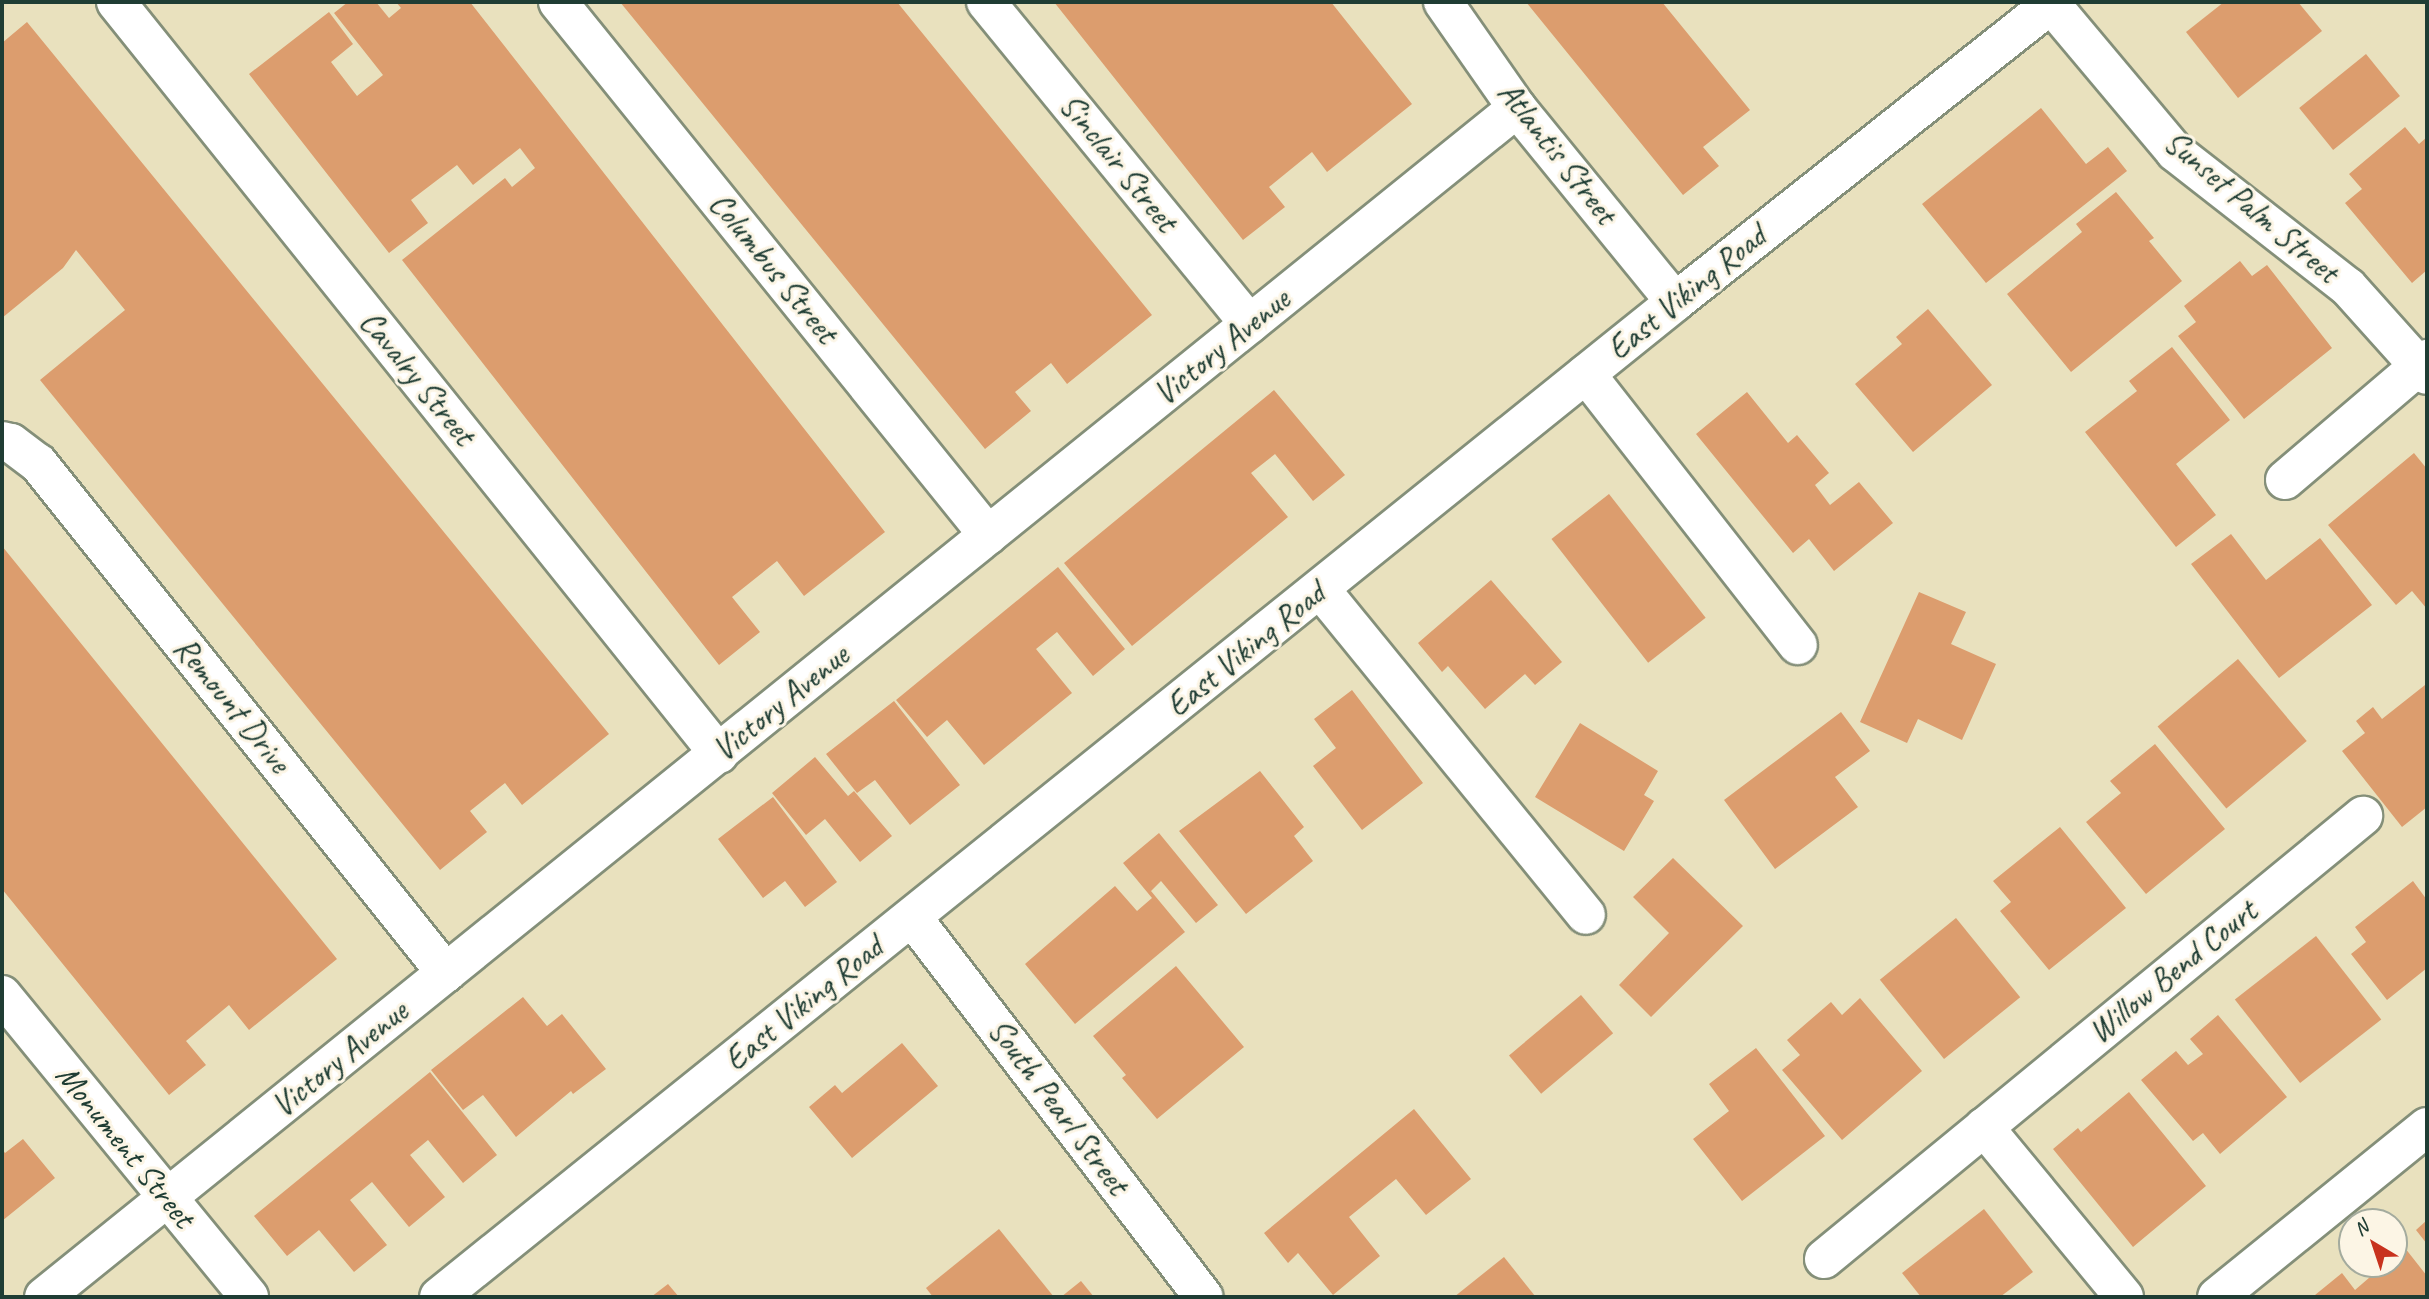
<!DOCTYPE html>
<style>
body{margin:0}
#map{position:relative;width:2429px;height:1299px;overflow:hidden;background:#e9e1be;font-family:Caveat,sans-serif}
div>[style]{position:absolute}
.building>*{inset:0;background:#dc9d6e;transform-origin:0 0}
.roads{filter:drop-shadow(2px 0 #848f79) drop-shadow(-2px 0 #848f79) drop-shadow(0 2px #848f79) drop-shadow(0 -2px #848f79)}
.minor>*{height:38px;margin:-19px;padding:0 19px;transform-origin:19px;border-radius:19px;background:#fff}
span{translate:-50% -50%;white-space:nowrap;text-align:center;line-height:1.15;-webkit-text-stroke:6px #fcf5e5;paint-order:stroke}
.street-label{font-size:33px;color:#1f3d34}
.frame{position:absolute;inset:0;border:4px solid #1f3d34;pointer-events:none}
.north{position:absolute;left:2338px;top:1208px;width:70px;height:70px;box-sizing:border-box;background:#fcf5e5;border:2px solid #a4ab9e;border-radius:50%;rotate:321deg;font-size:19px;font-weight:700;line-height:28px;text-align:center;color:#1f3d34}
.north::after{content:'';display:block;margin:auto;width:24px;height:32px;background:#c8321e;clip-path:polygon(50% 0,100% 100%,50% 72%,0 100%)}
</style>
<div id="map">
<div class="building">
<i style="clip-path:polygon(348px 2px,376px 2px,389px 18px,401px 8px,396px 2px,470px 2px,885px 532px,804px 596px,777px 561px,732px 597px,760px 632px,719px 665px,402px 260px,505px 178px,512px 187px,535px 168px,520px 148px,473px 185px,457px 165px,411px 200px,428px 223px,389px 253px,249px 74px,329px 12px,353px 44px,331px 62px,357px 96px,383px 75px,334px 13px)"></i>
<i style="clip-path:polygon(620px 2px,897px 2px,1152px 315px,1067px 384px,1051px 363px,1015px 392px,1031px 411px,985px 449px)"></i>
<i style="clip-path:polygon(1054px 2px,1331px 2px,1412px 104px,1327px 172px,1312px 152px,1269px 187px,1285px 207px,1243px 240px)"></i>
<i style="clip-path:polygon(1526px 2px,1662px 2px,1750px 110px,1703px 147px,1719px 166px,1683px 195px)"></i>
<i style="clip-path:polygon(2224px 2px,2298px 2px,2322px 31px,2238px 98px,2186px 32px)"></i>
<i style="clip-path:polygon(27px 22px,609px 734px,522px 805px,505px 783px,470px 811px,487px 832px,440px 870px,40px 380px,125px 310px,76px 250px,63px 268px,2px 318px,2px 43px)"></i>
<i style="left:2366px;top:54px;width:54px;height:86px;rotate:51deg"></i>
<i style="clip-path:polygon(2041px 108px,2086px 164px,2108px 147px,2127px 171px,1986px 283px,1922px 204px)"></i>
<i style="clip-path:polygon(2405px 127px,2419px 144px,2427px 137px,2427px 270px,2412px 283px,2345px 203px,2362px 189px,2349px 174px)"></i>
<i style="clip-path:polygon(2116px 192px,2154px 238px,2149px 241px,2182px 281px,2071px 372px,2007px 294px,2082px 232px,2076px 224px)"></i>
<i style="clip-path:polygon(2240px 261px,2252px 276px,2267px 265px,2332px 348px,2244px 419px,2178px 336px,2196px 322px,2184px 306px)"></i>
<i style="clip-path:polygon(1928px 309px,1992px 385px,1913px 452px,1855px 384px,1902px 344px,1896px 337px)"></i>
<i style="clip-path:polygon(2172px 347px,2230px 420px,2176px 464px,2216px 515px,2176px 547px,2085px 432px,2137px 391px,2129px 381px)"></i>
<i style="clip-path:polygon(1274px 390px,1345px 475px,1313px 501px,1275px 454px,1251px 473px,1288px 517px,1132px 646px,1064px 563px)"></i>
<i style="clip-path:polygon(1747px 392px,1788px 443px,1797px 435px,1829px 473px,1815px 485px,1830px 505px,1859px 482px,1893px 523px,1834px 571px,1809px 539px,1793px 553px,1696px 434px)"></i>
<i style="clip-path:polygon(2414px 453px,2427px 469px,2427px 609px,2412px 591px,2396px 605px,2328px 525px)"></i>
<i style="left:1609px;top:494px;width:157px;height:73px;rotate:52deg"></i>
<i style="clip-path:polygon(2231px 534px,2266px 580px,2320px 538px,2372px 605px,2279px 678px,2191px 564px)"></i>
<i style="clip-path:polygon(2px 546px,337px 959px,249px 1030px,229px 1005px,186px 1041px,206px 1065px,169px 1095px,2px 889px)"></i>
<i style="clip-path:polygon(1058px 567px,1125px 649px,1093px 676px,1057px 632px,1036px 649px,1072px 693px,984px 765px,947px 720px,927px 737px,896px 700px)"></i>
<i style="clip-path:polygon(1491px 580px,1562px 662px,1535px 685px,1525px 674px,1485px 709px,1448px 666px,1442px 672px,1418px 643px)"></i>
<i style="clip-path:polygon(1919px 592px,1966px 612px,1951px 644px,1996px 664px,1962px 740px,1918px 719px,1907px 743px,1860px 722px)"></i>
<i style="left:2238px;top:659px;width:107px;height:105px;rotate:50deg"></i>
<i style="clip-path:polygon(2425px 685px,2427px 807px,2402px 827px,2342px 751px,2365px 733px,2356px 721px,2373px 707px,2382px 719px)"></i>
<i style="clip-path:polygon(1352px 690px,1423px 783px,1362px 830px,1313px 766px,1336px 748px,1314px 719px)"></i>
<i style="clip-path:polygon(894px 701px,960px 785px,910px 825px,875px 780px,857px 793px,826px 754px)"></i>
<i style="clip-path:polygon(1841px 712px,1870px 751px,1835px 777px,1858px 807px,1775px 869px,1724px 800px)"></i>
<i style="clip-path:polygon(1580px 723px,1658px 771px,1644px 795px,1654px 801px,1624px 851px,1535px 797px)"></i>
<i style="clip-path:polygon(2155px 744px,2225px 829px,2146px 894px,2086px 822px,2121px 793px,2110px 781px)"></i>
<i style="clip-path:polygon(815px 757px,848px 796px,854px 791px,892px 836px,860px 862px,825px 819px,806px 835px,772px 793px)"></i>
<i style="clip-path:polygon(1260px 771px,1304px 827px,1294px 836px,1313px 861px,1246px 914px,1179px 831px)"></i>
<i style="clip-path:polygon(773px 797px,837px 882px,805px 907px,785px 881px,763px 898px,718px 839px)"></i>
<i style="clip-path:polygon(2060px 827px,2126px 908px,2049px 970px,2000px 911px,2011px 902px,1993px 881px)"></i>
<i style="clip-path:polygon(1159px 833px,1218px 905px,1196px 923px,1161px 881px,1151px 891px,1185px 932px,1075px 1024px,1025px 964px,1115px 886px,1137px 911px,1152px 898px,1123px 863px)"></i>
<i style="clip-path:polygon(1673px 858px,1743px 926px,1651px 1017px,1619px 985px,1669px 933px,1633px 897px)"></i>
<i style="clip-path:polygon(2413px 881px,2427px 900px,2427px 968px,2387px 1000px,2351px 954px,2366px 942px,2355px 927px)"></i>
<i style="left:1956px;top:918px;width:102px;height:98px;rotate:51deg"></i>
<i style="left:2316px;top:936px;width:106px;height:103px;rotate:52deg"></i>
<i style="clip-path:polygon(1176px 966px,1244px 1047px,1157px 1119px,1122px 1078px,1126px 1075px,1093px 1036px)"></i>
<i style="left:1581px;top:995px;width:50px;height:94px;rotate:50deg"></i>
<i style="clip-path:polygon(523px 997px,547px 1026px,562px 1014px,606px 1069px,573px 1094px,571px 1091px,516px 1137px,483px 1095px,463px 1110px,431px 1070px)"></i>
<i style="clip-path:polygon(1860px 998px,1922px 1071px,1842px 1140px,1782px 1070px,1800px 1055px,1787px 1040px,1831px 1002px,1842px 1015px)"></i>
<i style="clip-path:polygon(2218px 1015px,2287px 1097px,2220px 1154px,2203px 1133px,2193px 1141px,2141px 1080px,2176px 1051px,2188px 1065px,2203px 1054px,2190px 1039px)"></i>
<i style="clip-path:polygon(902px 1043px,938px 1086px,852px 1158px,809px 1107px,835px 1085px,842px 1093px)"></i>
<i style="clip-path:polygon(1756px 1048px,1825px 1136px,1742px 1201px,1693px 1139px,1729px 1111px,1709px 1084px)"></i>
<i style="clip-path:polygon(430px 1072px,497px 1155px,463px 1183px,428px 1140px,410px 1155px,445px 1197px,409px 1227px,372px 1182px,350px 1200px,387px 1245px,354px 1272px,319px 1230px,287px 1256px,254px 1216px)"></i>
<i style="clip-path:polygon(2129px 1092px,2206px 1186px,2133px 1247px,2053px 1149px,2078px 1128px,2081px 1132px)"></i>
<i style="clip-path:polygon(1414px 1109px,1471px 1179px,1426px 1215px,1396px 1179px,1349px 1217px,1380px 1256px,1333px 1295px,1298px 1253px,1288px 1263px,1264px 1233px)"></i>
<i style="clip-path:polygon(23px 1139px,55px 1178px,2px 1221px,2px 1149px,5px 1153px)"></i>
<i style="clip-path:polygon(1984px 1209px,2033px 1272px,2000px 1297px,1921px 1297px,1902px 1273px)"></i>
<i style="clip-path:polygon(2427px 1220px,2427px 1244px,2416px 1230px)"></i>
<i style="clip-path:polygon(999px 1229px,1054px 1297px,933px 1297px,926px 1288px)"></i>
<i style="clip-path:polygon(2394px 1234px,2427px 1276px,2427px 1297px,2317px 1297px,2315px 1295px,2342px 1273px,2355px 1290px,2370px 1277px,2359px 1264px,2394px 1264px)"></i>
<i style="clip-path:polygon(1504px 1257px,1535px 1296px,1454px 1297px)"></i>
<i style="clip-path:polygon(1081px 1281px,1094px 1297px,1061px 1297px)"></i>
<i style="clip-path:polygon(668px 1284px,679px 1297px,651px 1297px)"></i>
</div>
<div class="roads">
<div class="minor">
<i style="left:116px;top:2px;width:964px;rotate:51.28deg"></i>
<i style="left:558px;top:2px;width:685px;rotate:51.1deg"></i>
<i style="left:986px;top:2px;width:416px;rotate:50.7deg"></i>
<i style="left:1443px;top:2px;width:129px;rotate:55.1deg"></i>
<i style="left:1517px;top:108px;width:250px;rotate:50.8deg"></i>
<i style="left:2051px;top:4px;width:193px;rotate:50deg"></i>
<i style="left:2175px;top:152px;width:219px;rotate:38deg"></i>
<i style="left:2348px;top:287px;width:118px;rotate:48.1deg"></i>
<i style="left:1586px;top:374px;width:344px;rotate:52deg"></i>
<i style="left:2px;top:441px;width:9px;rotate:13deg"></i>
<i style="left:11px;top:443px;width:34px;rotate:37deg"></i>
<i style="left:38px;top:463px;width:653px;rotate:51.34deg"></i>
<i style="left:2285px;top:480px;width:187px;rotate:-40.4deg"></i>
<i style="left:1321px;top:590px;width:419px;rotate:50.8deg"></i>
<i style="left:912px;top:917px;width:479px;rotate:52.5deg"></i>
<i style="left:2px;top:995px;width:390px;rotate:50.7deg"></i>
<i style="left:1984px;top:1127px;width:220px;rotate:50.5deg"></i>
<i style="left:1824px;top:1259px;width:698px;rotate:-39.42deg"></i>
<i style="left:44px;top:1297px;width:1893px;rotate:-38.91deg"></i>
<i style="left:439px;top:1297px;width:1587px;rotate:-38.83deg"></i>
<i style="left:1675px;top:302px;width:483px;rotate:-38.4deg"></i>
<i style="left:2217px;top:1297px;width:270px;rotate:-39deg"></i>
</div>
</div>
<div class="street-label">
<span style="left:1557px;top:153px;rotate:52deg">Atlantis Street</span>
<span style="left:1118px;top:163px;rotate:51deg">Sinclair Street</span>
<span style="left:2251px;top:207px;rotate:40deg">Sunset Palm Street</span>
<span style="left:773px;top:268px;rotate:51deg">Columbus Street</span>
<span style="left:1687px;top:293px;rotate:-39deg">East Viking Road</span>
<span style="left:1222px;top:347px;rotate:-39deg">Victory Avenue</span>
<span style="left:417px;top:378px;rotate:51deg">Cavalry Street</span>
<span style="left:1246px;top:650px;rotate:-39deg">East Viking Road</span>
<span style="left:781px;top:703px;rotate:-39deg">Victory Avenue</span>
<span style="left:232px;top:705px;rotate:51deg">Remount Drive</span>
<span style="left:2173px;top:972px;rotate:-39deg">Willow Bend Court</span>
<span style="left:804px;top:1004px;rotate:-39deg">East Viking Road</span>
<span style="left:340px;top:1059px;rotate:-39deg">Victory Avenue</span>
<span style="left:1058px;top:1107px;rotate:53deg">South Pearl Street</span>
<span style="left:125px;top:1146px;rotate:51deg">Monument Street</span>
</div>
<div class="frame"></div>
<div class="north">N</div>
</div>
